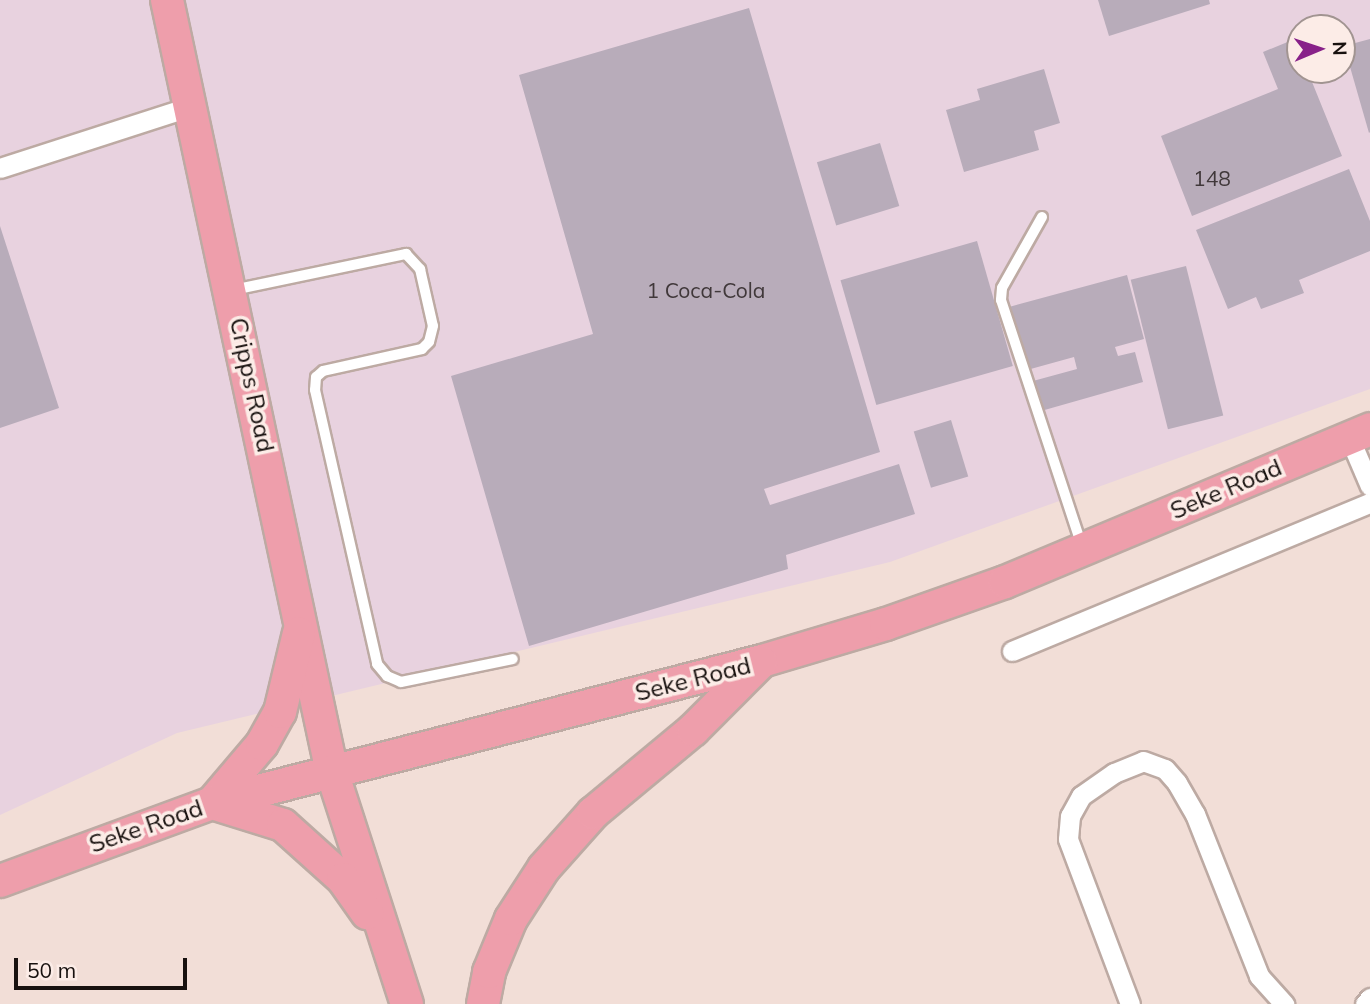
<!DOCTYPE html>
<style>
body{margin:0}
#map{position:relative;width:1370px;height:1004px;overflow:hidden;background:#f2ded7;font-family:Mulish,sans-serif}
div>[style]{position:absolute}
.industrial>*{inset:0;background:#e8d2df}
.building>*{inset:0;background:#b8acba;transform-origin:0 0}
.roads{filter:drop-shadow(2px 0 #bdaaa3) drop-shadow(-2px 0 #bdaaa3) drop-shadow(0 2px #bdaaa3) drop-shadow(0 -2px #bdaaa3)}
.lane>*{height:10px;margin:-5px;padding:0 5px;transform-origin:5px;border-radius:5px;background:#fff}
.street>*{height:19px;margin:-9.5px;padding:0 9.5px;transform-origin:9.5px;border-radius:9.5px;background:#fff}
.primary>*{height:32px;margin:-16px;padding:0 16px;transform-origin:16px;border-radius:16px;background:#ee9eab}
span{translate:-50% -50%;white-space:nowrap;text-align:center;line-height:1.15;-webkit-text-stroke:7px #fcece7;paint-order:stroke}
.number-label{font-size:21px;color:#40383a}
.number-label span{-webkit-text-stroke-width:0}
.street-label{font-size:24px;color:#18110f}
.north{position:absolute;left:1286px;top:14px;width:70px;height:70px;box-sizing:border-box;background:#fcece7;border:2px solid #a19491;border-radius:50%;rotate:88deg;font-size:19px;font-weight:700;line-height:28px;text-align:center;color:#18110f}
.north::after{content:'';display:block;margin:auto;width:24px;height:32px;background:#882189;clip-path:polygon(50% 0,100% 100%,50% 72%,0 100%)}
.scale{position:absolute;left:14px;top:958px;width:173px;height:32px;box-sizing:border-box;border:4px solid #18110f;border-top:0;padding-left:9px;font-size:21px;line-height:24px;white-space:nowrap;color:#18110f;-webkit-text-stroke:5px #fcece7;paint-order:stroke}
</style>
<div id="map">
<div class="industrial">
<i style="clip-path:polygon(evenodd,0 0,1370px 0,1370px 389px,890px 562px,177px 733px,0 815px,0 0,1300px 28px,1342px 28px,1342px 70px,1300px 70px,1300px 28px)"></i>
</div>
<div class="building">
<i style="clip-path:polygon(1098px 0,1209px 0,1210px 4px,1109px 36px)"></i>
<i style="clip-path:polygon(749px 8px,880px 452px,764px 489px,770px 505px,899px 464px,915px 514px,786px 555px,788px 569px,529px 646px,451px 376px,593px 334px,519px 75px)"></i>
<i style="clip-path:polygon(1370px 39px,1370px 132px,1369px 133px,1344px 46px)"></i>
<i style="clip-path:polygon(1290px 41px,1300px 70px,1305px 79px,1310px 77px,1342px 156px,1192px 216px,1161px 136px,1278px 89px,1263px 52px)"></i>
<i style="clip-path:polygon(1044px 69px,1060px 123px,1034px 131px,1039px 150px,964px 172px,946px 110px,980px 100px,977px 89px)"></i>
<i style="left:880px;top:143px;width:66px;height:66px;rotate:73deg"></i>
<i style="clip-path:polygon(1349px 169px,1370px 221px,1370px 251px,1299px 280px,1304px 293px,1261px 309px,1256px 297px,1228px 309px,1196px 230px)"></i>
<i style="clip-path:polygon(0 226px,59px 408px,0 428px)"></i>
<i style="left:977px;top:241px;width:130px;height:142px;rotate:74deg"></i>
<i style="left:1186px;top:266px;width:154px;height:57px;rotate:76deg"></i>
<i style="clip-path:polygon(1127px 275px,1144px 339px,1115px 347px,1118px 356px,1135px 352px,1143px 382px,1041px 411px,1033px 381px,1077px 369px,1074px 357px,1027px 370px,1009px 307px)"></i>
<i style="left:951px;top:420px;width:59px;height:39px;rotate:73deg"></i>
</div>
<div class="roads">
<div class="lane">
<i style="left:1042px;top:217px;width:81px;rotate:119.4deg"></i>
<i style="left:1002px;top:288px;width:12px;rotate:95deg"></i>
<i style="left:1001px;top:300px;width:259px;rotate:71.8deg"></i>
<i style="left:233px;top:290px;width:177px;rotate:-11.8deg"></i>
<i style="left:406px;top:254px;width:21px;rotate:47deg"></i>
<i style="left:420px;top:269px;width:58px;rotate:77.2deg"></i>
<i style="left:433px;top:326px;width:16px;rotate:104deg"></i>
<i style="left:429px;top:342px;width:10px;rotate:135deg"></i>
<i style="left:422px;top:349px;width:101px;rotate:167.5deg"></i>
<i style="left:323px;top:371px;width:9px;rotate:139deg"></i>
<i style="left:316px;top:377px;width:13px;rotate:94deg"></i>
<i style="left:315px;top:390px;width:281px;rotate:77.2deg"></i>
<i style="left:377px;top:664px;width:16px;rotate:50deg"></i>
<i style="left:387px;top:676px;width:15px;rotate:23deg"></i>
<i style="left:401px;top:682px;width:114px;rotate:-11.6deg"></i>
</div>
<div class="street">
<i style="left:0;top:168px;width:202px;rotate:-17.9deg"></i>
<i style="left:1349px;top:437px;width:53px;rotate:66.8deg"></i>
<i style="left:1012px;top:651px;width:387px;rotate:-22.5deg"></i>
<i style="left:1130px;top:1004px;width:176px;rotate:-110.6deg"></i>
<i style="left:1068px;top:839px;width:23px;rotate:-85deg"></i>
<i style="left:1070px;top:816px;width:23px;rotate:-61deg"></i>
<i style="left:1081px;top:796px;width:40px;rotate:-34.9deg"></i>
<i style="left:1114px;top:773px;width:31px;rotate:-22deg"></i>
<i style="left:1143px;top:761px;width:23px;rotate:20deg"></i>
<i style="left:1165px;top:769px;width:18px;rotate:49deg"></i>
<i style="left:1177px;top:783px;width:36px;rotate:60deg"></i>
<i style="left:1195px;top:814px;width:174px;rotate:68.4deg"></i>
<i style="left:1259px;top:976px;width:38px;rotate:48deg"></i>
<i style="left:1365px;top:1004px;width:8px;rotate:-50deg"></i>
</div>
<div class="primary">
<i style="left:167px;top:0;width:789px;rotate:77.94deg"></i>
<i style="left:332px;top:772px;width:244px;rotate:72.1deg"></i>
<i style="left:212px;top:803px;width:74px;rotate:17.2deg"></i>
<i style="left:283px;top:825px;width:81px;rotate:42deg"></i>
<i style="left:343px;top:879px;width:42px;rotate:54.8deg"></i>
<i style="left:212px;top:803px;width:77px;rotate:-49.7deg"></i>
<i style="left:262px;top:744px;width:37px;rotate:-61deg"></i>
<i style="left:280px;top:712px;width:81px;rotate:-76.5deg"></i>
<i style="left:0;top:881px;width:226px;rotate:-20.2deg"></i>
<i style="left:212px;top:803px;width:568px;rotate:-14.48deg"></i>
<i style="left:762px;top:661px;width:129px;rotate:-16.6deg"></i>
<i style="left:886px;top:624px;width:126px;rotate:-19.4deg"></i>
<i style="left:1005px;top:582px;width:396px;rotate:-22.7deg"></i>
<i style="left:483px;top:1004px;width:33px;rotate:-79deg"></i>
<i style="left:489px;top:972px;width:57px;rotate:-67.5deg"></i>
<i style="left:511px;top:919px;width:61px;rotate:-57.1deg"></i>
<i style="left:544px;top:868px;width:74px;rotate:-48.3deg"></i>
<i style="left:593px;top:813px;width:130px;rotate:-39.7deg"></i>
<i style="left:693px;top:730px;width:96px;rotate:-45deg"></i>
</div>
</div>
<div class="number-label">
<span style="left:1212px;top:178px">148</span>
<span style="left:706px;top:290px">1 Coca-Cola</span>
</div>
<div class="street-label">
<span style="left:252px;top:385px;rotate:78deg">Cripps Road</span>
<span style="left:1226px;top:489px;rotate:-23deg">Seke Road</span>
<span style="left:693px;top:679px;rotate:-14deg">Seke Road</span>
<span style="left:146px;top:826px;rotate:-19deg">Seke Road</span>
</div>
<div class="north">N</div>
<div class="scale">50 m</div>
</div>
